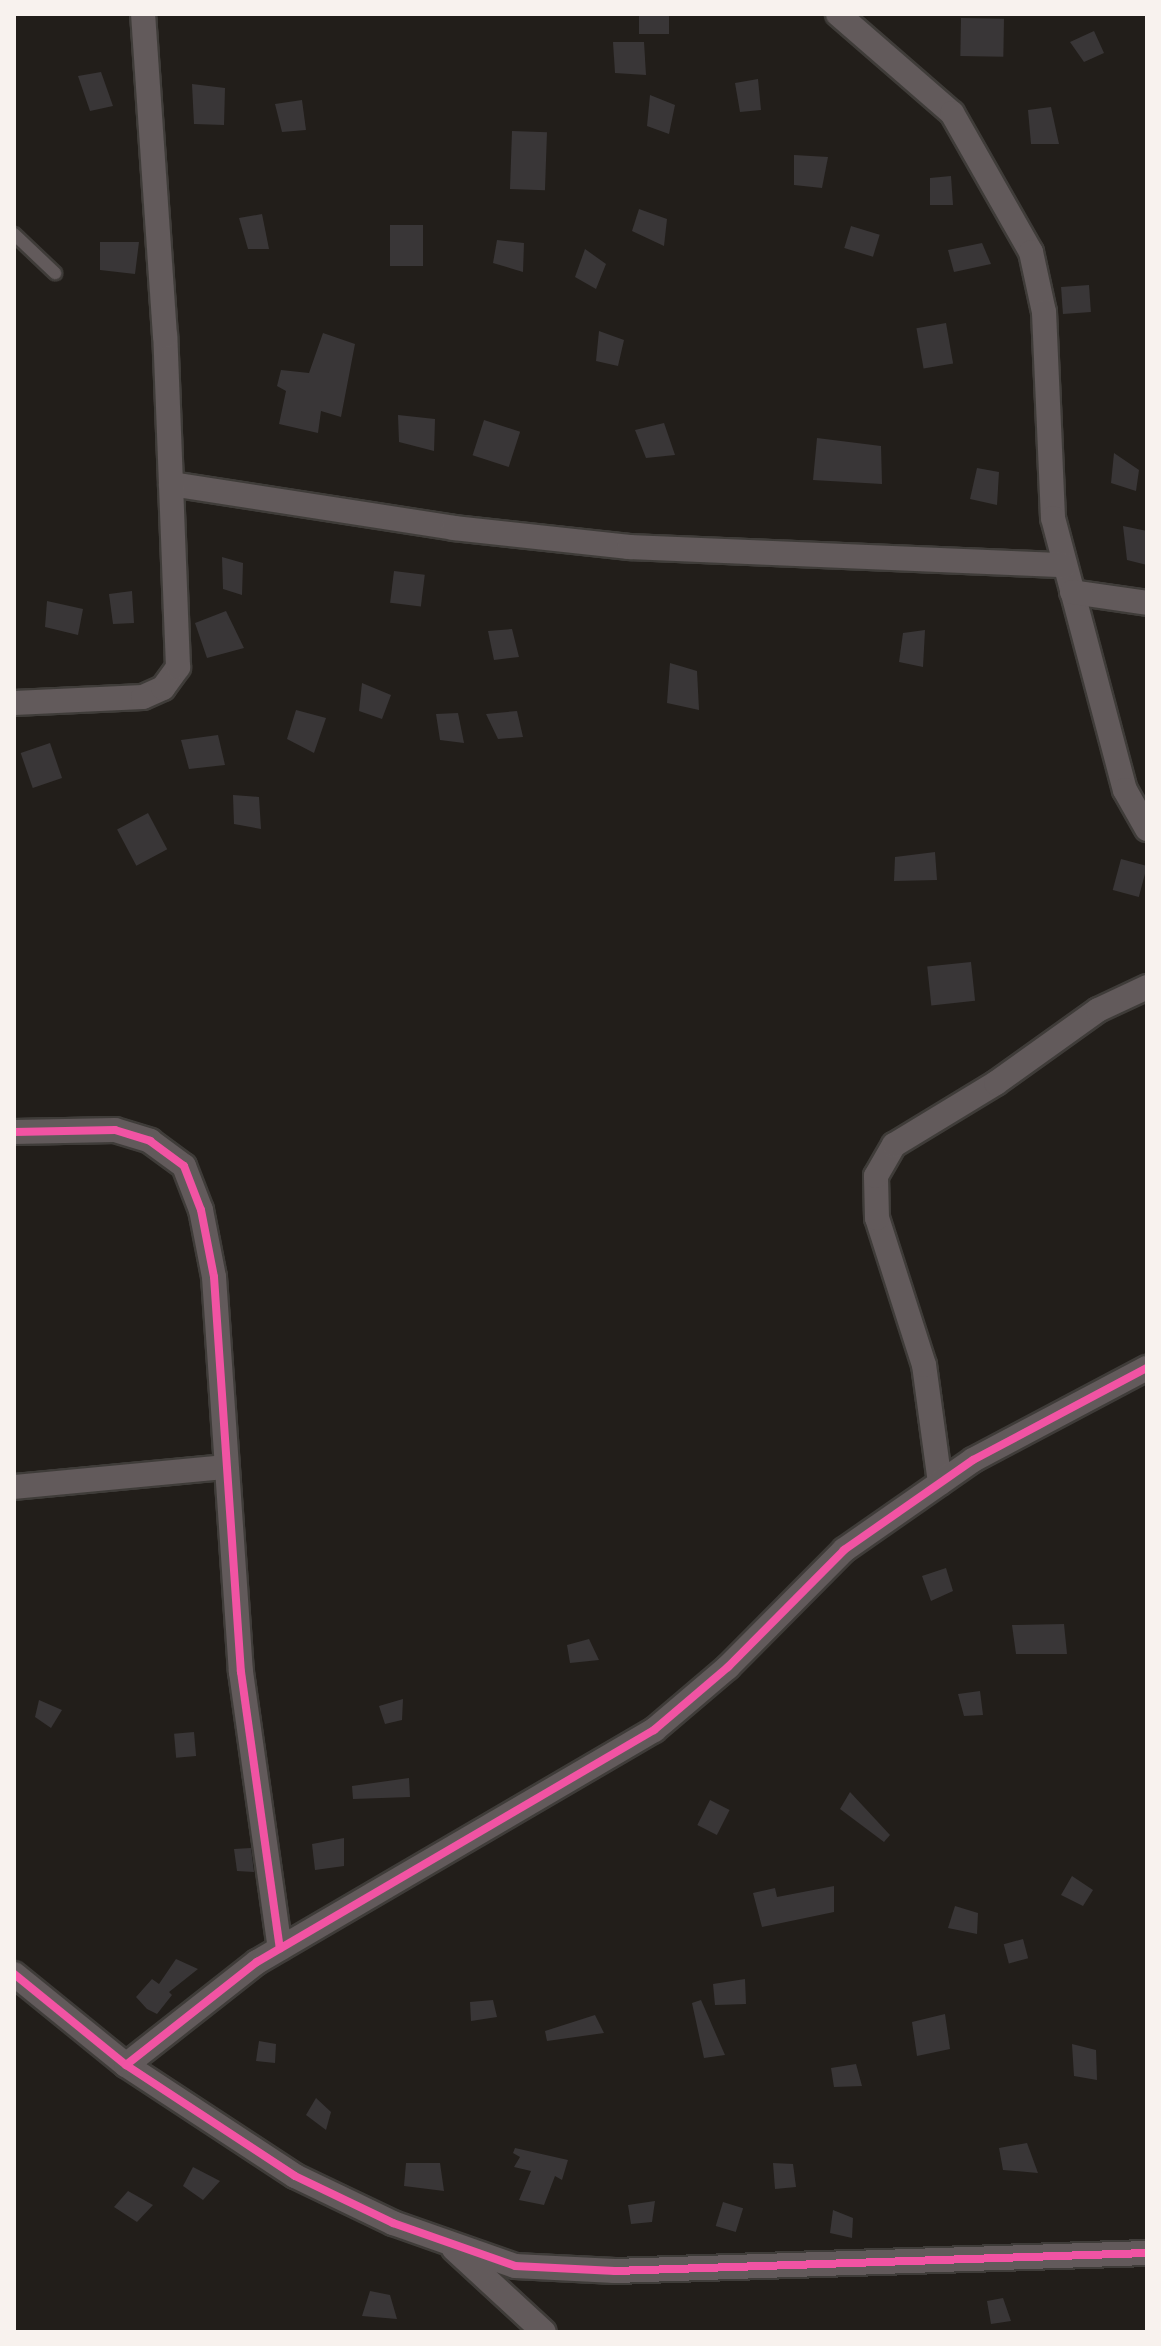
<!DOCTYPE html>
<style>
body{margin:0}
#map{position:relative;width:1161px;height:2346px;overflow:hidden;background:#221e1a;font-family:Mulish,sans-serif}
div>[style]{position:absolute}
.building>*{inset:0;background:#393637;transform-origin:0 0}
.roads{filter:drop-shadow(2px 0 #3f3c39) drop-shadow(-2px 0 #3f3c39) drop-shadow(0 2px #3f3c39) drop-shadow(0 -2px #3f3c39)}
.lane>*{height:12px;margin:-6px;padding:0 6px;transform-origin:6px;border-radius:6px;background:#625a5b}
.street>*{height:24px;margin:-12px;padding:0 12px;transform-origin:12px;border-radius:12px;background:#625a5b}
.cycleway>*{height:8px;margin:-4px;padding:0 4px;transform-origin:4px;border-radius:4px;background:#f153a3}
span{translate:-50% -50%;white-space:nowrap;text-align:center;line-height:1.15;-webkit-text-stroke:7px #261e17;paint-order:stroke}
.frame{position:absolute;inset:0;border:16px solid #f8f2ee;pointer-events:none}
</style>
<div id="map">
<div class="building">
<i style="left:639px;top:14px;width:30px;height:20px"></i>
<i style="left:961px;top:18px;width:43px;height:38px;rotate:1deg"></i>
<i style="clip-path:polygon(1094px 31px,1104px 53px,1084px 62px,1070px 42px)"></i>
<i style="clip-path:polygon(613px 42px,644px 42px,646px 75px,615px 73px)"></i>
<i style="clip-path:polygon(101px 72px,113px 106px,90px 111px,78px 76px)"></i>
<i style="clip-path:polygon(758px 79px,761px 110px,740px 112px,735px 83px)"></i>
<i style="clip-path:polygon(192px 84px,225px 88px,224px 125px,194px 124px)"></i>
<i style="clip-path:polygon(650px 95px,675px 105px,669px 134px,647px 126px)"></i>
<i style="clip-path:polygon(302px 100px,306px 130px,282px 132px,275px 104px)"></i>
<i style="clip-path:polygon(1051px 107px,1059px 144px,1031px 144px,1028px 110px)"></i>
<i style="left:512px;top:131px;width:35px;height:58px;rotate:2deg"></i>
<i style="clip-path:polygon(794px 155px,828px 157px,822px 188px,794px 185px)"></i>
<i style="clip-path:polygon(951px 176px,953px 205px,930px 205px,930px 178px)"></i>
<i style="clip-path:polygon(639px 209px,667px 219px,664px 246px,632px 231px)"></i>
<i style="clip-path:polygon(262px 214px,269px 249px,248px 249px,239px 218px)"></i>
<i style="left:423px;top:225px;width:41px;height:33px;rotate:90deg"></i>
<i style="left:851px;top:226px;width:30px;height:23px;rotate:17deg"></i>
<i style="clip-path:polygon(497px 240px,524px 243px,523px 272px,493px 263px)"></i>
<i style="clip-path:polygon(100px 242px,139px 242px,135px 274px,100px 270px)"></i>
<i style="clip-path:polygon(982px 243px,991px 264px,954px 272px,948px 250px)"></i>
<i style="clip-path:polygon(585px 249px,606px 264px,596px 289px,575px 277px)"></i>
<i style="left:1089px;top:285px;width:27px;height:28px;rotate:86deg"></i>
<i style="left:946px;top:323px;width:41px;height:30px;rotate:80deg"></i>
<i style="clip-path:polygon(599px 331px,624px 340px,618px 366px,596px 361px)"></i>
<i style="clip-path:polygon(323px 333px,355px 344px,341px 417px,321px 411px,318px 433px,279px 424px,286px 391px,277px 386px,281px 370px,309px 373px)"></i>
<i style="clip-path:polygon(398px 415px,435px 419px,434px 451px,399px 442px)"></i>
<i style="left:484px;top:420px;width:38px;height:37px;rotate:18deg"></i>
<i style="clip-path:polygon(664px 423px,675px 455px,646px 458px,635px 430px)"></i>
<i style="clip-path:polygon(817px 438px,881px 446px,882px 484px,813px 480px)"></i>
<i style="clip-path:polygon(1114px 453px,1139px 470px,1136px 491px,1111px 483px)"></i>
<i style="clip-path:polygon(977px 468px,999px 472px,997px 505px,970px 499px)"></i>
<i style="clip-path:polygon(1123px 526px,1147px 531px,1147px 565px,1127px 560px)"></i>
<i style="clip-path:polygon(222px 557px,243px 563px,242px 595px,223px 589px)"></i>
<i style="left:394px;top:571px;width:31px;height:32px;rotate:7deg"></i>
<i style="clip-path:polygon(132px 591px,134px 623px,113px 624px,109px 594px)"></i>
<i style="clip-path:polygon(47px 601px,83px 609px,78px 635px,45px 627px)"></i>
<i style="clip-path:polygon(226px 611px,244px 648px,207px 658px,195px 623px)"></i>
<i style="clip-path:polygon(512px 629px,519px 657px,494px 660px,488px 631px)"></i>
<i style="clip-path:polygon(925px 630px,923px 667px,899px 662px,903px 633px)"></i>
<i style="clip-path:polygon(670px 663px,697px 671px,699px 710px,667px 703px)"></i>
<i style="clip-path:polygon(362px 683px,391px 695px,382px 719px,359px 711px)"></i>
<i style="clip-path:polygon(296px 710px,326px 718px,314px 753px,287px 739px)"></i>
<i style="clip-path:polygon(517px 711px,523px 737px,498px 739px,486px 714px)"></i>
<i style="clip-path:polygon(458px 713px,464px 743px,440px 740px,436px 714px)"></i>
<i style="clip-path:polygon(218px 735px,225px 765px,189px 769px,181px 740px)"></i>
<i style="left:50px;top:743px;width:37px;height:31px;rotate:71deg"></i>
<i style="clip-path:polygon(233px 795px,259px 797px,261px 829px,234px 824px)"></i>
<i style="left:148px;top:813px;width:41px;height:35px;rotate:62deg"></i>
<i style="clip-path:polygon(935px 852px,937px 880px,894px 881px,895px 857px)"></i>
<i style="left:1121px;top:859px;width:27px;height:32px;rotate:15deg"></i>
<i style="left:971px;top:962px;width:39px;height:44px;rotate:84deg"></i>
<i style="clip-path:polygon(946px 1568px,953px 1591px,931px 1601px,922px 1576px)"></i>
<i style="clip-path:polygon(1064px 1624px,1067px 1654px,1016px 1654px,1012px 1625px)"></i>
<i style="clip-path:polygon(589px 1639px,599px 1660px,570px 1663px,567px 1645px)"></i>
<i style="clip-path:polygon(980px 1691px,983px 1715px,964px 1716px,958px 1694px)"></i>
<i style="clip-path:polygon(403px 1699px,402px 1720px,385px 1724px,379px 1706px)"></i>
<i style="clip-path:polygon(39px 1700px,62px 1710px,51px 1728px,35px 1717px)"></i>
<i style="left:194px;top:1732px;width:24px;height:20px;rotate:85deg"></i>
<i style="clip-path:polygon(409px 1778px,410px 1797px,353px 1799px,352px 1786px)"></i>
<i style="clip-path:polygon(850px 1792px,890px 1835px,884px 1842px,840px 1809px)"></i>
<i style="left:710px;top:1800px;width:22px;height:28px;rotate:27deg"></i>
<i style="clip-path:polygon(344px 1838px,344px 1866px,315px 1870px,312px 1844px)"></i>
<i style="clip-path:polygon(251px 1848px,254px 1872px,237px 1871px,234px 1849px)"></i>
<i style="clip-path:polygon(1072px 1876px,1093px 1890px,1083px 1906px,1061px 1895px)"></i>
<i style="clip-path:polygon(834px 1886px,834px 1912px,762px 1927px,753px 1893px,775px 1888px,777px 1897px)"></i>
<i style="clip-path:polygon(955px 1906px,978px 1913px,977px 1934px,948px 1928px)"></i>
<i style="left:1023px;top:1939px;width:20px;height:20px;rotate:75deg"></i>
<i style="clip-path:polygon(176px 1959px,198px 1969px,169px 1992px,172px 1995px,157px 2014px,147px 2009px,136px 1997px,152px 1979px,159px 1984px)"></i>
<i style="clip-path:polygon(745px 1979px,746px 2004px,715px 2005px,713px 1984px)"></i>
<i style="clip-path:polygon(493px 2000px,497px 2017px,471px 2021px,470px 2002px)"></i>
<i style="clip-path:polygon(701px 2000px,725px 2055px,704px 2058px,692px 2003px)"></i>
<i style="clip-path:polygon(945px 2014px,950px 2049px,917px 2056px,912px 2022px)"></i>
<i style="clip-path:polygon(595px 2015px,604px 2033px,547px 2041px,545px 2031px)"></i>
<i style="clip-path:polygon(259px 2041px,276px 2044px,275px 2063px,256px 2061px)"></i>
<i style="clip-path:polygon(1072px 2044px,1096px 2050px,1097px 2080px,1074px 2076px)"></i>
<i style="clip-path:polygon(856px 2064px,862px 2086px,834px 2087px,831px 2068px)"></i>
<i style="clip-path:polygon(316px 2098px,331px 2112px,326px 2130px,306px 2115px)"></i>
<i style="clip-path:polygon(1027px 2143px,1038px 2173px,1003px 2170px,999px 2148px)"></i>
<i style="clip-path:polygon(515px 2148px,568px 2160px,562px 2180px,555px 2176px,544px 2205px,519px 2200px,531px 2171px,514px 2167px,520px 2157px,513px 2153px)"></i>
<i style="clip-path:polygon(406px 2163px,440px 2163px,444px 2191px,404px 2186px)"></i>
<i style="clip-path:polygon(773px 2163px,793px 2164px,796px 2187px,775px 2189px)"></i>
<i style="clip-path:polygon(193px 2167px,220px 2181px,203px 2200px,183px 2186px)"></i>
<i style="clip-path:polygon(128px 2191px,153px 2205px,137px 2222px,114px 2207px)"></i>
<i style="clip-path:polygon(655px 2201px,652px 2222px,631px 2224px,628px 2205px)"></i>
<i style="left:723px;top:2202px;width:21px;height:25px;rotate:17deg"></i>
<i style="clip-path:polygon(833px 2210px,853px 2218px,852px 2238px,830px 2233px)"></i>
<i style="clip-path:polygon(370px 2291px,390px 2295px,397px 2319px,362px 2316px)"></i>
<i style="clip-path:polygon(1003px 2298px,1011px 2321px,991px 2324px,987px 2301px)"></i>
</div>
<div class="roads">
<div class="lane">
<i style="left:14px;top:234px;width:57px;rotate:43.6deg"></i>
</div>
<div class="street">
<i style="left:838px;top:14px;width:151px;rotate:41deg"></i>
<i style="left:952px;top:113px;width:160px;rotate:60.4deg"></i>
<i style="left:1031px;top:252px;width:61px;rotate:77.8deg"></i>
<i style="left:1044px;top:312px;width:206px;rotate:87.5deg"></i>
<i style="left:1053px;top:518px;width:281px;rotate:75.2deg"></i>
<i style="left:1125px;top:790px;width:45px;rotate:60.6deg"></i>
<i style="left:171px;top:484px;width:286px;rotate:8.8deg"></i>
<i style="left:454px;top:528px;width:176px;rotate:6.2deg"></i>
<i style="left:629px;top:547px;width:436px;rotate:2.4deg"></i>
<i style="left:1072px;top:592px;width:76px;rotate:8.3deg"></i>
<i style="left:14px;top:703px;width:129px;rotate:-2.7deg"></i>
<i style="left:143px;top:697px;width:22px;rotate:-24deg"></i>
<i style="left:163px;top:688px;width:26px;rotate:-54deg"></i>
<i style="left:178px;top:667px;width:331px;rotate:-92.2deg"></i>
<i style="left:165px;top:336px;width:323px;rotate:-93.9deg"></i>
<i style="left:14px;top:1132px;width:101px;rotate:-1.1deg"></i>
<i style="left:115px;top:1130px;width:37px;rotate:17deg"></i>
<i style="left:150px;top:1141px;width:42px;rotate:36.3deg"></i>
<i style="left:184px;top:1166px;width:47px;rotate:68.9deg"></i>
<i style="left:201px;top:1210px;width:68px;rotate:79deg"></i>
<i style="left:214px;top:1277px;width:396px;rotate:86.1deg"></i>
<i style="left:241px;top:1672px;width:279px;rotate:82deg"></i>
<i style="left:940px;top:1483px;width:119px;rotate:-97.7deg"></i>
<i style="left:924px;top:1365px;width:154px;rotate:-107.7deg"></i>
<i style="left:877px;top:1218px;width:42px;rotate:-91.4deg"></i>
<i style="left:876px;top:1176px;width:36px;rotate:-60deg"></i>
<i style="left:894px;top:1145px;width:119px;rotate:-31.3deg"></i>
<i style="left:996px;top:1083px;width:125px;rotate:-35.6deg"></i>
<i style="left:1098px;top:1010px;width:54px;rotate:-25.1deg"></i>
<i style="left:14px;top:1487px;width:212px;rotate:-5.4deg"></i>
<i style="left:14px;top:1974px;width:144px;rotate:39.1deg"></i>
<i style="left:126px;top:2065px;width:202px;rotate:33.3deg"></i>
<i style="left:295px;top:2176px;width:109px;rotate:25.6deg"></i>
<i style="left:393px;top:2223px;width:129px;rotate:19.4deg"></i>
<i style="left:515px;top:2266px;width:100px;rotate:2.9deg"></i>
<i style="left:615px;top:2271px;width:532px;rotate:-1.94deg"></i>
<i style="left:126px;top:2065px;width:167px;rotate:-38.2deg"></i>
<i style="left:257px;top:1962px;width:460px;rotate:-30.3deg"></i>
<i style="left:654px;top:1730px;width:97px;rotate:-40.4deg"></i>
<i style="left:728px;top:1667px;width:165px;rotate:-45.2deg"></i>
<i style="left:844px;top:1550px;width:157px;rotate:-34.9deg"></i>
<i style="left:973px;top:1460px;width:197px;rotate:-27.9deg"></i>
<i style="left:454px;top:2249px;width:122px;rotate:42.7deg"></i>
</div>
</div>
<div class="cycleway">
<i style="left:14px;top:1132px;width:101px;rotate:-1.1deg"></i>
<i style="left:115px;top:1130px;width:37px;rotate:17deg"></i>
<i style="left:150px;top:1141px;width:42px;rotate:36.3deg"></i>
<i style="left:184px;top:1166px;width:47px;rotate:68.9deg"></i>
<i style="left:201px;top:1210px;width:68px;rotate:79deg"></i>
<i style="left:214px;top:1277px;width:396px;rotate:86.1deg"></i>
<i style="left:241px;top:1672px;width:279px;rotate:82deg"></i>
<i style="left:14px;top:1974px;width:144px;rotate:39.1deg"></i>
<i style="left:126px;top:2065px;width:202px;rotate:33.3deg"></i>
<i style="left:295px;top:2176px;width:109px;rotate:25.6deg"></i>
<i style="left:393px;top:2223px;width:129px;rotate:19.4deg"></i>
<i style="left:515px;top:2266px;width:100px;rotate:2.9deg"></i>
<i style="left:615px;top:2271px;width:532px;rotate:-1.94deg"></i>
<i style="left:126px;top:2065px;width:167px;rotate:-38.2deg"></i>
<i style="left:257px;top:1962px;width:460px;rotate:-30.3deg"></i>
<i style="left:654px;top:1730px;width:97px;rotate:-40.4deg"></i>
<i style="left:728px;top:1667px;width:165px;rotate:-45.2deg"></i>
<i style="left:844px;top:1550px;width:157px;rotate:-34.9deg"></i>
<i style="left:973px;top:1460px;width:197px;rotate:-27.9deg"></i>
</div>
<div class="frame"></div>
</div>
